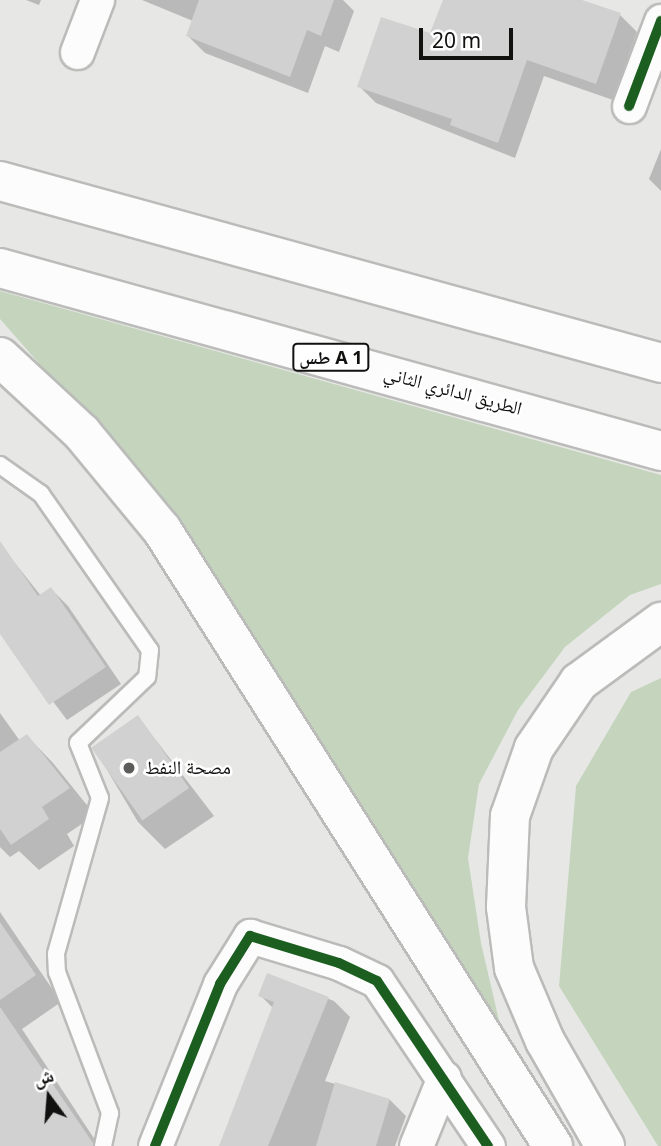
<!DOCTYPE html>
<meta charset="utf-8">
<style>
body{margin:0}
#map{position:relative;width:661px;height:1146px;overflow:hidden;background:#e7e8e6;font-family:"Noto Sans","Noto Naskh Arabic",sans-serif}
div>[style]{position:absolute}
.green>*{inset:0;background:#c5d5bd}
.shadow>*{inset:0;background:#0003}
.building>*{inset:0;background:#d0d1d0;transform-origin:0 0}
.roads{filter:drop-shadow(2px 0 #bbbcba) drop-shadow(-2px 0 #bbbcba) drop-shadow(0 2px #bbbcba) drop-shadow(0 -2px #bbbcba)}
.service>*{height:16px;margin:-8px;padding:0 8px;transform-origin:8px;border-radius:8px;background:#fbfcfb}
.minor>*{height:33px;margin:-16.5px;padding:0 16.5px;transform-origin:16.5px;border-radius:16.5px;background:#fbfcfb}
.trunk>*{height:38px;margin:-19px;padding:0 19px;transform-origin:19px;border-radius:19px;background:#fbfcfb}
.cycleway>*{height:10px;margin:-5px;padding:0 5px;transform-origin:5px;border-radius:5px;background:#1b5e20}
.dots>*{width:19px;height:19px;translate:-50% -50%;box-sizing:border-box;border:4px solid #fff;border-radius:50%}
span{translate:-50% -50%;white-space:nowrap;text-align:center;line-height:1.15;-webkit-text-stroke:5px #fff;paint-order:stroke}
.shield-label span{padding:2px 5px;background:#fff;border:2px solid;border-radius:5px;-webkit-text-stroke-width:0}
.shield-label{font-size:18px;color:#111210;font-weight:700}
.street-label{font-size:19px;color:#111210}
.poi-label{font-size:19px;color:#111210}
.left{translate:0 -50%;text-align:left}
.north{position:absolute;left:14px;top:1062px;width:70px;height:70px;-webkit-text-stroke:5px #fff;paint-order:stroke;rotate:344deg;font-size:19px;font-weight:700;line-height:28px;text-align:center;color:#111210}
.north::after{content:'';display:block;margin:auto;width:24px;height:32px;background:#111210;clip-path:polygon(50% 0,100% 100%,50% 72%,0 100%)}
.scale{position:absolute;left:419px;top:28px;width:94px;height:32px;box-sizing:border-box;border:4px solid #111210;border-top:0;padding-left:9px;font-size:21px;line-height:24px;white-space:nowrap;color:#111210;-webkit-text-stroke:5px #fff;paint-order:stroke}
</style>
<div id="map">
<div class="green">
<i style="clip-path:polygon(0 291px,661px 475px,661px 584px,630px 595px,565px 647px,518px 710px,479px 784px,468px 858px,481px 943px,501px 1029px,534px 1082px,80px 410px,0 319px)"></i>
<i style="clip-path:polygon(661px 678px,661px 1146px,658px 1146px,559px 986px,576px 786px,631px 692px)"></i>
</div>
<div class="shadow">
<i style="clip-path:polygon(26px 0,41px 0,39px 5px)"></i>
<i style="clip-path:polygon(142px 0,343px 0,354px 11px,339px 52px,325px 46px,308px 93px,205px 53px,188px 36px,193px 21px)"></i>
<i style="clip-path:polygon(445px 0,576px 0,620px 15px,637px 32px,613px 100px,544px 76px,515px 158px,376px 103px,359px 86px,431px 36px)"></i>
<i style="clip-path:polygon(661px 149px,661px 191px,649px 179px)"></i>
<i style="clip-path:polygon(7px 553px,41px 596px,51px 589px,68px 606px,121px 684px,67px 720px,0 631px,0 557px)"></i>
<i style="clip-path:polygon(0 713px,20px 741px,27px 736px,53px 763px,95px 815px,67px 834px,74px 846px,39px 870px,19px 851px,10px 857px,0 847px)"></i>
<i style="clip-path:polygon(138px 717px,214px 816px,165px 849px,138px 822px,94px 748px)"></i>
<i style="clip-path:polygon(0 912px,61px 1002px,22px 1029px,99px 1146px,7px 1146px,0 1135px)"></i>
<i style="clip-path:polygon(268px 975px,334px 1001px,350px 1017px,325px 1081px,390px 1100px,406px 1116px,395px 1146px,221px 1146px,274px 1009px,260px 995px)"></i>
</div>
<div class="building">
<i style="clip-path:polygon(199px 0,334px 0,321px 36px,307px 30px,290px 77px,186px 36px)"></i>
<i style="clip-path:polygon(443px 0,582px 0,621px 13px,596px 84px,527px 60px,498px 143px,450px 125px,452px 119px,357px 87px,381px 17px,430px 33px)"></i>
<i style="clip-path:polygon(0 541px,38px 596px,51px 587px,106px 667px,49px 705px,0 634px)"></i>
<i style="left:138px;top:715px;width:89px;height:57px;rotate:55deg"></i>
<i style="clip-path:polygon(27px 734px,70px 788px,42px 807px,49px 819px,11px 845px,0 829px,0 752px)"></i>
<i style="clip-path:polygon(0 922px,36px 975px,0 1000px)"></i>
<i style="clip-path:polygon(267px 973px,329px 997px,268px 1146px,219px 1146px,274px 1002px,258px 996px)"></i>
<i style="clip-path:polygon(0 1007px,93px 1143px,93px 1146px,0 1146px)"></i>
<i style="clip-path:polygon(335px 1082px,390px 1099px,376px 1146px,316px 1146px)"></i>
</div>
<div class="roads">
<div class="service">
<i style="left:0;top:465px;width:50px;rotate:35.3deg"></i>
<i style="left:41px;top:494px;width:190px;rotate:55.1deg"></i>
<i style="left:150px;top:650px;width:27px;rotate:96deg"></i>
<i style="left:147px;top:677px;width:95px;rotate:136.3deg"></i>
<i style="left:78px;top:743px;width:59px;rotate:68.2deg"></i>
<i style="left:100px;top:798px;width:162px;rotate:105.8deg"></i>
<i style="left:56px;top:954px;width:18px;rotate:87deg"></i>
<i style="left:57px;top:972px;width:151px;rotate:69.4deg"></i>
<i style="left:110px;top:1113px;width:34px;rotate:102deg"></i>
</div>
<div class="minor">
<i style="left:77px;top:52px;width:56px;rotate:-69deg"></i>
<i style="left:629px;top:106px;width:91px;rotate:-69.4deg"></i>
<i style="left:155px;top:1146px;width:175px;rotate:-68.1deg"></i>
<i style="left:220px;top:984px;width:57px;rotate:-58deg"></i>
<i style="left:250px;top:936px;width:93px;rotate:16.9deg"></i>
<i style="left:339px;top:963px;width:42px;rotate:25.3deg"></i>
<i style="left:377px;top:981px;width:199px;rotate:56.1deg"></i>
<i style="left:416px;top:1146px;width:74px;rotate:-67.9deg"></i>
</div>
<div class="trunk">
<i style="left:0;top:181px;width:686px;rotate:15.39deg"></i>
<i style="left:0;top:268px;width:686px;rotate:15.47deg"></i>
<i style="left:0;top:357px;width:112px;rotate:42.8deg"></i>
<i style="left:82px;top:433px;width:126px;rotate:50.5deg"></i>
<i style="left:162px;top:530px;width:730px;rotate:57.6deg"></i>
<i style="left:605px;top:1146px;width:121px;rotate:-119.7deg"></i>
<i style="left:545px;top:1041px;width:79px;rotate:-113deg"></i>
<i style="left:514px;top:968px;width:62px;rotate:-97.5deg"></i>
<i style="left:506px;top:907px;width:91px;rotate:-87.5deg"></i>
<i style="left:510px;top:816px;width:72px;rotate:-70.6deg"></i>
<i style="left:534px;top:748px;width:80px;rotate:-55.7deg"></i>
<i style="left:579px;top:682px;width:102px;rotate:-36.2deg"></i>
</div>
</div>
<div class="cycleway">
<i style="left:629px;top:106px;width:91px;rotate:-69.4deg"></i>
<i style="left:155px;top:1146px;width:175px;rotate:-68.1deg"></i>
<i style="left:220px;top:984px;width:57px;rotate:-58deg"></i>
<i style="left:250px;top:936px;width:93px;rotate:16.9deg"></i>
<i style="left:339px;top:963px;width:42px;rotate:25.3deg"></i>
<i style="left:377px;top:981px;width:199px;rotate:56.1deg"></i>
</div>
<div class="dots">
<i style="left:129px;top:768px;background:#5c5d5b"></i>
</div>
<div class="shield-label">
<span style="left:331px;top:357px">طس A 1</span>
</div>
<div class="street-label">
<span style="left:453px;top:391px;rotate:15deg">الطريق الدائري الثاني</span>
</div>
<div class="poi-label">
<span class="left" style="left:145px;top:768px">مصحة النفط</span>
</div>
<div class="north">ش</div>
<div class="scale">20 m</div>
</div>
